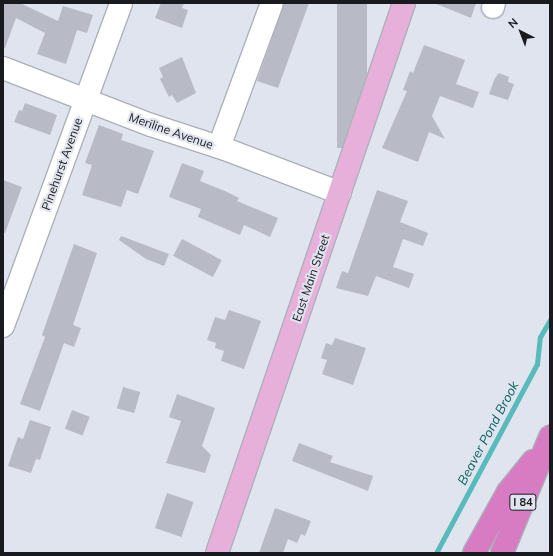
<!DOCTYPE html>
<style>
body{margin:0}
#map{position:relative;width:553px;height:556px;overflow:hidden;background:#e0e4ee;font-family:Mulish,sans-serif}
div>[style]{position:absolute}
.stream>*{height:5px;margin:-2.5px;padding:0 2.5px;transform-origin:2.5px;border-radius:2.5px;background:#57bbbb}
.building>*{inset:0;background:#b8bbc5;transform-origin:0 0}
.roads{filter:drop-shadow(1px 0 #acb0b9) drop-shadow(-1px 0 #acb0b9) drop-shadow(0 1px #acb0b9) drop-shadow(0 -1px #acb0b9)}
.minor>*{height:22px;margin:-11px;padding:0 11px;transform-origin:11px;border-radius:11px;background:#fff}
.major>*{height:22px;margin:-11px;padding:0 11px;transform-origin:11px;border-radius:11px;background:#e7b0da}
.highway>*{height:22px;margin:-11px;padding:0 11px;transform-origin:11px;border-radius:11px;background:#d77bc2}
span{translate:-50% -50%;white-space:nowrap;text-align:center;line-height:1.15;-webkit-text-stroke:4px #e0e4ee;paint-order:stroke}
.shield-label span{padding:1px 3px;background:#e0e4ee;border:1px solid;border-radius:3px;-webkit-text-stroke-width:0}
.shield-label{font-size:11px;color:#181a1d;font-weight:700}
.street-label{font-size:12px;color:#181a1d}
.water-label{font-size:13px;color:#045f5f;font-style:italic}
.frame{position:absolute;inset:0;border:4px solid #181a1d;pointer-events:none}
.north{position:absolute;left:501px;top:12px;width:40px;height:40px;-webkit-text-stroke:3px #e0e4ee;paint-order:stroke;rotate:318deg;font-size:11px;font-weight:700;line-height:16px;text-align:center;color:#181a1d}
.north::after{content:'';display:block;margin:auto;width:14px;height:18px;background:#181a1d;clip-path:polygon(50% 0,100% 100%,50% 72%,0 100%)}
</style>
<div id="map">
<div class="stream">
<i style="left:436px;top:553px;width:214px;rotate:-61.9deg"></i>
<i style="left:537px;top:364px;width:27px;rotate:-84deg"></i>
<i style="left:540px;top:337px;width:20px;rotate:-60deg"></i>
</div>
<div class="building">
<i style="clip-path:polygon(3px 3px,20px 3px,58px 21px,63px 6px,93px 15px,87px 33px,77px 30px,66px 64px,37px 54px,45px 33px,16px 18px,5px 48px,3px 48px)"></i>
<i style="clip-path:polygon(161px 3px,184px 3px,182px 8px,188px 10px,182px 28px,155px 18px)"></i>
<i style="clip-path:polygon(284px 3px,309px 3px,278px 88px,257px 81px)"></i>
<i style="left:337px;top:3px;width:30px;height:145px"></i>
<i style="clip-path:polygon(434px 3px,476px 3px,471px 18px)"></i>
<i style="clip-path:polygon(424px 45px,465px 60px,456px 84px,479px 92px,473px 108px,440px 96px,432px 116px,445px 139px,429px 132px,418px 162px,382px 148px,407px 91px,403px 90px,410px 71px,413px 73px)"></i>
<i style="clip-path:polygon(182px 57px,196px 93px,177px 103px,172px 95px,169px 97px,160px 79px,163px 77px,159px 68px)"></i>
<i style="clip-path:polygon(499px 73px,509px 77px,508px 82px,514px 84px,508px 100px,489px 94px,495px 78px)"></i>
<i style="clip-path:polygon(25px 103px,57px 115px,50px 135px,14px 122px,19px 110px,22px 111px)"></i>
<i style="clip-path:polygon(99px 125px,123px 134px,121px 140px,154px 151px,138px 194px,127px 190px,121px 207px,82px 195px,92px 165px,85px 163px)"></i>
<i style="clip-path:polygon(182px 163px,204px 171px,200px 181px,227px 192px,239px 198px,237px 201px,278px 218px,270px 237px,244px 225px,240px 235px,198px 217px,201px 209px,169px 197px)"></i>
<i style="clip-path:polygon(3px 180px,22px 187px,5px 233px,3px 233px)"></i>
<i style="clip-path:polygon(377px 190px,408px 201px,400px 222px,428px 233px,423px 246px,403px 239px,393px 267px,414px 274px,409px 288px,376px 276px,368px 296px,336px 288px,342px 271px,348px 273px)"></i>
<i style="clip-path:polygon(121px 236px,169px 254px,164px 266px,146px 259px,119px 240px)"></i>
<i style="left:182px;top:239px;width:45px;height:19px;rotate:28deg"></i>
<i style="clip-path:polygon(74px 244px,97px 253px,73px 325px,81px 328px,74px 347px,64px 343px,40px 411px,20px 404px,45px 337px,42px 335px)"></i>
<i style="clip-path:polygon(229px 310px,261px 321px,244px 369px,221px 361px,224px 351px,215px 348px,216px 343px,207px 340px,215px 317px,225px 320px)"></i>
<i style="clip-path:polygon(335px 338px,366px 348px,353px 385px,322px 374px,327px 360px,321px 358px,326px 343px,332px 345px)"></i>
<i style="left:123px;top:387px;width:18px;height:22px;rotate:16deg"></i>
<i style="clip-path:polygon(177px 394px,215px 408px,202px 446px,211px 455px,205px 473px,166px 463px,181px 421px,169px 417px)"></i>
<i style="left:72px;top:410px;width:19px;height:20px;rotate:21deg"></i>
<i style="clip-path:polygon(30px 420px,51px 427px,40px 460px,36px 459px,31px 473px,8px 466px,18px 437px,23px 439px)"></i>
<i style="clip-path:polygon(299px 443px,333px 456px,330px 462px,373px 476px,368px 491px,292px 461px)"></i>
<i style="left:167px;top:493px;width:28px;height:37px;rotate:19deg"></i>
<i style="clip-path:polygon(275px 508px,311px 521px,305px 536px,301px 534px,297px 543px,288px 539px,283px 553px,259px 553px)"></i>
</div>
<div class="roads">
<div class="minor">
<i style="left:493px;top:7px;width:4px;rotate:-76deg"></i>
<i style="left:3px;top:68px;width:159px;rotate:21.1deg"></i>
<i style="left:151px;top:125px;width:78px;rotate:18deg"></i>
<i style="left:225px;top:149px;width:123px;rotate:20.9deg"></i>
<i style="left:219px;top:147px;width:153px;rotate:-69.8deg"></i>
<i style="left:3px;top:326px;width:344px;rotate:-69.9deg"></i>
</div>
<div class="major">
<i style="left:217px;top:553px;width:581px;rotate:-71.22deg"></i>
</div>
<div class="highway">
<i style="left:474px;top:553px;width:70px;rotate:-60.9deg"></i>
<i style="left:508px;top:492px;width:40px;rotate:-51deg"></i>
<i style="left:502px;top:553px;width:126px;rotate:-67.5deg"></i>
</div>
</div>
<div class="shield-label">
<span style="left:523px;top:502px">I 84</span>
</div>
<div class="street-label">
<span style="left:171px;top:131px;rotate:19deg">Meriline Avenue</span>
<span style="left:62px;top:164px;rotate:-70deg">Pinehurst Avenue</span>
<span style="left:311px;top:278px;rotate:-71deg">East Main Street</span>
</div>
<div class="water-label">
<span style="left:488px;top:433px;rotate:-62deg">Beaver Pond Brook</span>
</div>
<div class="frame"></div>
<div class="north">N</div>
</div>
